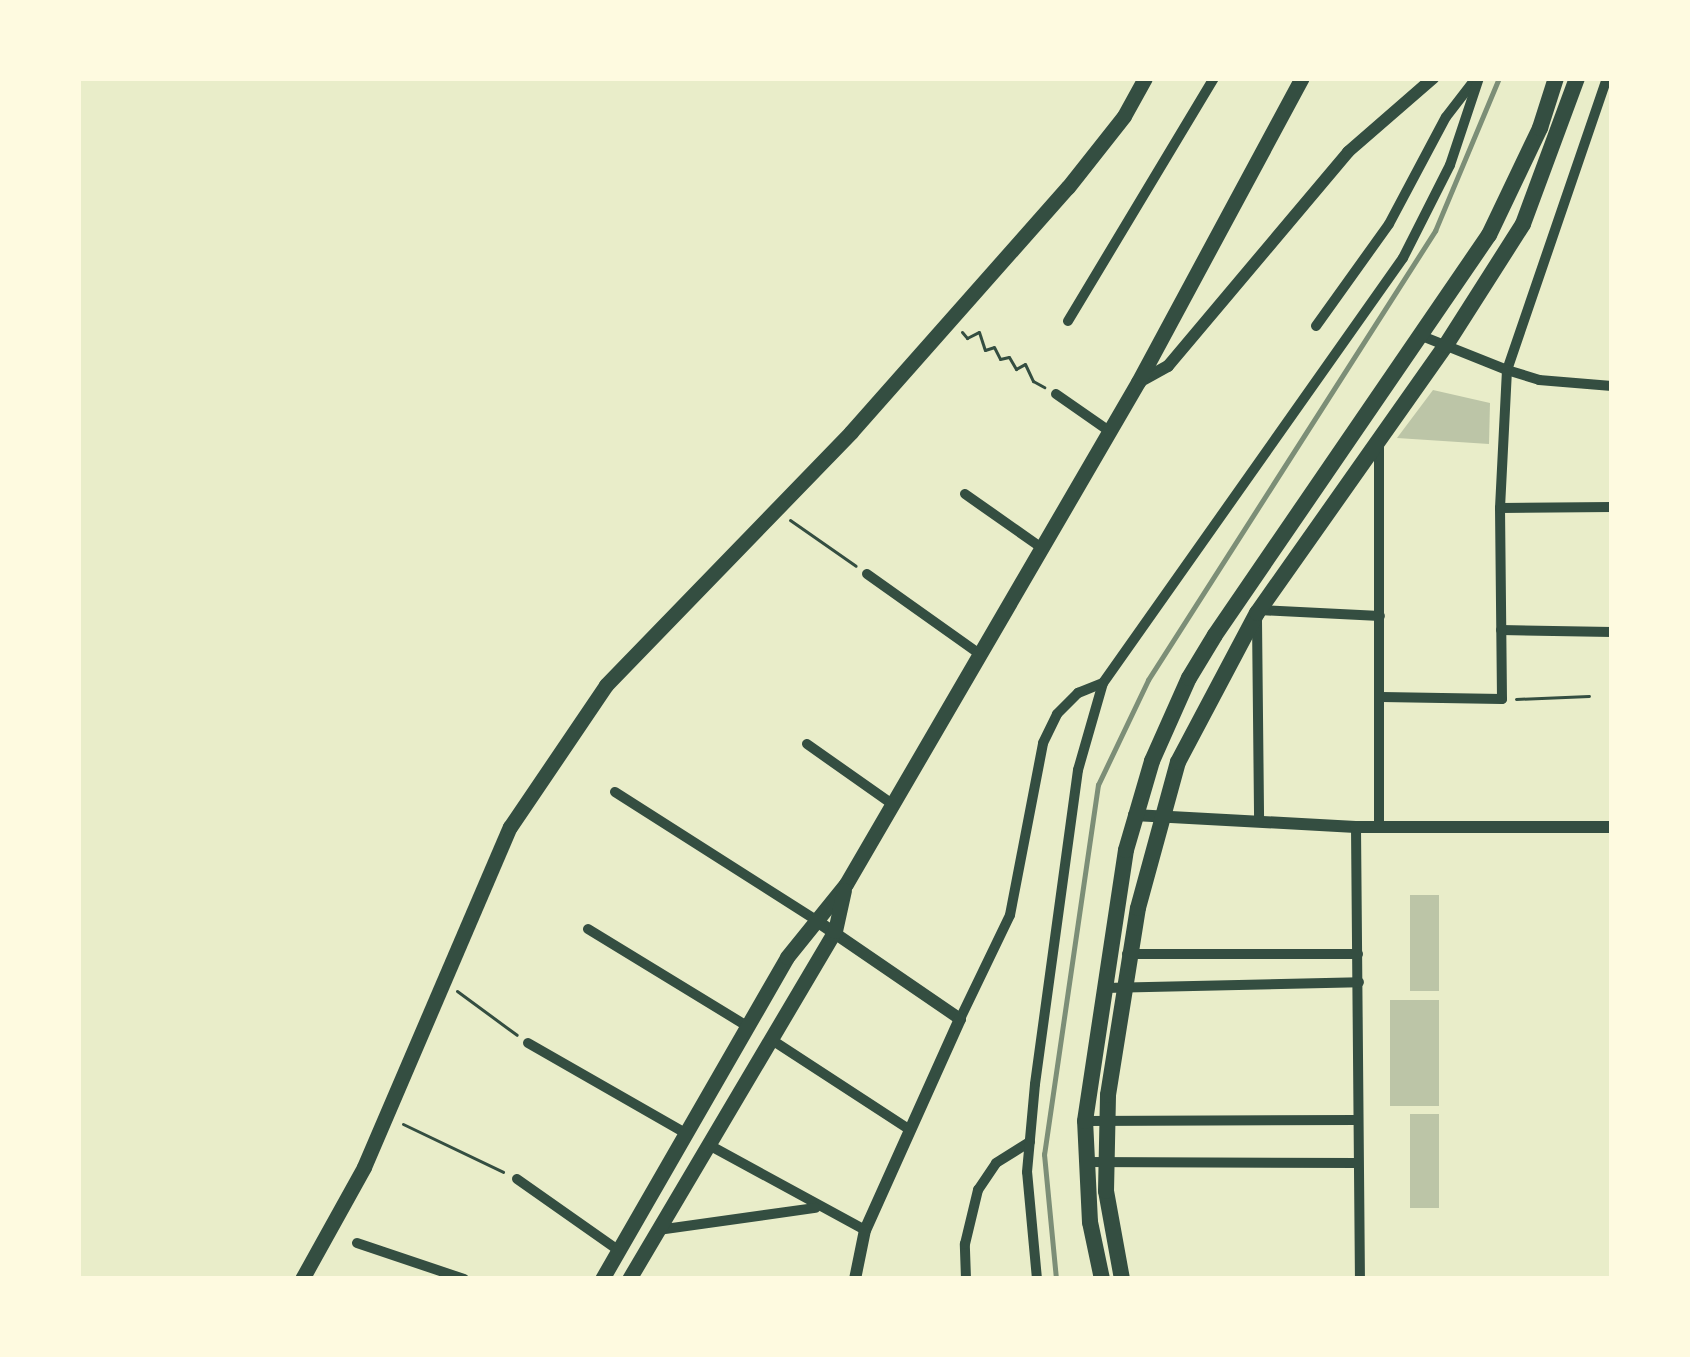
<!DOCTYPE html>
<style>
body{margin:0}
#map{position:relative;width:1690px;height:1357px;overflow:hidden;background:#e9edc9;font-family:Montserrat,sans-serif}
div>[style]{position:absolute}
.building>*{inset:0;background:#bcc5a7;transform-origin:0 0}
.path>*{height:3px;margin:-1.5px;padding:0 1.5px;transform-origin:1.5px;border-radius:1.5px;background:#344e41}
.minor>*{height:10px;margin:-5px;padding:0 5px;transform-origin:5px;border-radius:5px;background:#344e41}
.tertiary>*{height:12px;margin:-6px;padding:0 6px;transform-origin:6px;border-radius:6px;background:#344e41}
.secondary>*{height:15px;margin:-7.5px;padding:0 7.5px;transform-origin:7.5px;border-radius:7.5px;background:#344e41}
.trunk>*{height:16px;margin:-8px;padding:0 8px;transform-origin:8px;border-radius:8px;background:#344e41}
.rail>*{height:4.5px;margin:-2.25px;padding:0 2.25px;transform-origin:2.25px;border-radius:2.25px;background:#7c8e77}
span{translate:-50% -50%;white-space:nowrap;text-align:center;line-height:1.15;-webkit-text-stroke:12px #fefae0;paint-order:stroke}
.frame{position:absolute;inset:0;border:81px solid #fefae0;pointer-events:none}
</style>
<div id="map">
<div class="building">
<i style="clip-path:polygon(1433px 390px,1490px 403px,1489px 444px,1397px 438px)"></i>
<i style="left:1410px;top:895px;width:29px;height:96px"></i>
<i style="left:1390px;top:1000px;width:49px;height:106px"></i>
<i style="left:1410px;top:1114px;width:29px;height:94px"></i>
</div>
<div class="path">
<i style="left:962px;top:332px;width:8px;rotate:50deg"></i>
<i style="left:967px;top:338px;width:13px;rotate:-27deg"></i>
<i style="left:979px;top:332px;width:19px;rotate:72deg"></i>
<i style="left:985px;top:350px;width:9px;rotate:-18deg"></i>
<i style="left:994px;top:347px;width:13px;rotate:63deg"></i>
<i style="left:1000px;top:359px;width:9px;rotate:-13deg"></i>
<i style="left:1009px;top:357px;width:14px;rotate:60deg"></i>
<i style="left:1016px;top:369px;width:10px;rotate:-29deg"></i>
<i style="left:1025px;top:364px;width:19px;rotate:65deg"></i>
<i style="left:1033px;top:381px;width:13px;rotate:29deg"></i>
<i style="left:790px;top:520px;width:80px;rotate:34.9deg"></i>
<i style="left:1516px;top:699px;width:73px;rotate:-2.4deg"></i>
<i style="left:457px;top:991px;width:74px;rotate:36.3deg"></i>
<i style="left:403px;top:1124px;width:111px;rotate:25.6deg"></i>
</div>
<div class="minor">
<i style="left:1607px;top:78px;width:309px;rotate:108.9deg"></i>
<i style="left:1507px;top:370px;width:34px;rotate:17deg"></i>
<i style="left:1539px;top:380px;width:73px;rotate:4.7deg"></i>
<i style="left:1068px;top:321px;width:283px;rotate:-59deg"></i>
<i style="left:1316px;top:326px;width:125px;rotate:-54.4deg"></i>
<i style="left:1389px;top:224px;width:121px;rotate:-62deg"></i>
<i style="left:1446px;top:117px;width:49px;rotate:-52.4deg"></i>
<i style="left:1056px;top:394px;width:65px;rotate:34.9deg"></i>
<i style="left:965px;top:494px;width:90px;rotate:35.1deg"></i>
<i style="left:1500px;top:508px;width:112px;rotate:-0.5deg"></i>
<i style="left:867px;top:574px;width:136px;rotate:35.4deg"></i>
<i style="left:1259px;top:610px;width:121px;rotate:2.8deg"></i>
<i style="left:1257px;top:620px;width:201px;rotate:89.4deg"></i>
<i style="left:1501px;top:630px;width:111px;rotate:1deg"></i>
<i style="left:1382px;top:697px;width:120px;rotate:1deg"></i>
<i style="left:1502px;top:699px;width:191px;rotate:-90.6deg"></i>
<i style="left:1500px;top:508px;width:138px;rotate:-87.1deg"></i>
<i style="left:1507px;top:370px;width:92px;rotate:-158.2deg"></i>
<i style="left:807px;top:744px;width:104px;rotate:35.2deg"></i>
<i style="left:615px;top:792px;width:236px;rotate:32.5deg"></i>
<i style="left:1356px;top:827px;width:452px;rotate:89.5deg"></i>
<i style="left:1379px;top:827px;width:387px;rotate:-90deg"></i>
<i style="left:588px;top:929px;width:186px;rotate:31.4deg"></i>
<i style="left:1127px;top:954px;width:231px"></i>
<i style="left:1104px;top:988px;width:255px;rotate:-1.3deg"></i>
<i style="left:960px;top:1019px;width:115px;rotate:-64.3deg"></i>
<i style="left:1010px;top:915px;width:175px;rotate:-79.1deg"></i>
<i style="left:1043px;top:743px;width:32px;rotate:-64deg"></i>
<i style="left:1057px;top:714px;width:30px;rotate:-45deg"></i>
<i style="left:1078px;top:693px;width:27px;rotate:-22deg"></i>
<i style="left:772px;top:1040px;width:161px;rotate:33.1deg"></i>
<i style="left:528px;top:1043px;width:181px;rotate:29.8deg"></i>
<i style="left:1085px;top:1121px;width:272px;rotate:-0.2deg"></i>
<i style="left:709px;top:1145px;width:178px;rotate:28.6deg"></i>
<i style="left:1085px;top:1162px;width:272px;rotate:0.2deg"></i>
<i style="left:517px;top:1179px;width:123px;rotate:35.1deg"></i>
<i style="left:658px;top:1230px;width:159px;rotate:-8deg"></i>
<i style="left:357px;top:1243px;width:113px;rotate:18.6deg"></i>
<i style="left:966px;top:1279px;width:35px;rotate:-92deg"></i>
<i style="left:965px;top:1244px;width:56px;rotate:-76.5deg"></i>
<i style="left:978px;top:1190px;width:32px;rotate:-56deg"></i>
<i style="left:996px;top:1163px;width:40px;rotate:-32deg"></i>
<i style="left:1037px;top:1279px;width:107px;rotate:-95.3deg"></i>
<i style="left:1027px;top:1172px;width:88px;rotate:-84.8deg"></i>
<i style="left:1035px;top:1084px;width:317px;rotate:-82.2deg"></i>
<i style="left:1078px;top:770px;width:91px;rotate:-74deg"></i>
<i style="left:1103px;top:683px;width:520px;rotate:-54.78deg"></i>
<i style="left:1403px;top:258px;width:104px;rotate:-63.2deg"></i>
<i style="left:1450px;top:165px;width:92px;rotate:-71.6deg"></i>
</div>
<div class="tertiary">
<i style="left:1139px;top:382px;width:33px;rotate:-29deg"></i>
<i style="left:1168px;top:366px;width:280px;rotate:-49.9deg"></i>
<i style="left:1348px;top:152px;width:113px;rotate:-41deg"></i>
<i style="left:1134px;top:815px;width:222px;rotate:3.1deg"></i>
<i style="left:1356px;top:827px;width:256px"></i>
<i style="left:814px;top:919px;width:177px;rotate:34.4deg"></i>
<i style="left:960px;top:1019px;width:231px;rotate:114.2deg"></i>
<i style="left:865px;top:1230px;width:50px;rotate:101.5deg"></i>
</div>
<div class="secondary">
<i style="left:302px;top:1279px;width:128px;rotate:-61deg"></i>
<i style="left:364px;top:1167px;width:370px;rotate:-66.8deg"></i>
<i style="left:510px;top:827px;width:171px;rotate:-55.9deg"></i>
<i style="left:606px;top:685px;width:352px;rotate:-45.9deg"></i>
<i style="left:851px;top:432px;width:327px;rotate:-48.5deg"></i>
<i style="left:1068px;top:187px;width:90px;rotate:-51.7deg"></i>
<i style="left:1124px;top:116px;width:43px;rotate:-61.1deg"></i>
<i style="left:602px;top:1279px;width:371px;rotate:-60.1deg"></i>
<i style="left:787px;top:957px;width:94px;rotate:-51.1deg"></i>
<i style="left:846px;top:884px;width:581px;rotate:-59.81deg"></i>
<i style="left:1138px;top:382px;width:345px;rotate:-61.7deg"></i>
<i style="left:629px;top:1279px;width:404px;rotate:-59.4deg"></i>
<i style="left:835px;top:931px;width:42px;rotate:-77.6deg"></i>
</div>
<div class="trunk">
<i style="left:1102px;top:1279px;width:58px;rotate:-101.9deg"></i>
<i style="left:1090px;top:1222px;width:101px;rotate:-92.8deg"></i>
<i style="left:1085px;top:1121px;width:274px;rotate:-81.4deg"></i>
<i style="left:1126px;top:850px;width:93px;rotate:-73.7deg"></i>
<i style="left:1152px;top:761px;width:91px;rotate:-66deg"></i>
<i style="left:1189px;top:678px;width:50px;rotate:-58.8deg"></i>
<i style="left:1215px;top:635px;width:485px;rotate:-55.6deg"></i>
<i style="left:1489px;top:235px;width:119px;rotate:-64.5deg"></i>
<i style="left:1540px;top:128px;width:52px;rotate:-72.3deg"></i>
<i style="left:1122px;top:1279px;width:89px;rotate:-100.3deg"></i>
<i style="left:1106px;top:1191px;width:96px;rotate:-88.8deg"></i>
<i style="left:1108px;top:1095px;width:189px;rotate:-80.9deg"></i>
<i style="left:1138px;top:908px;width:151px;rotate:-74.7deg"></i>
<i style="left:1178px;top:762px;width:169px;rotate:-62.1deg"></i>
<i style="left:1257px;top:613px;width:328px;rotate:-54.8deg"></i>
<i style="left:1446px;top:345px;width:143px;rotate:-57.5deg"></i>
<i style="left:1523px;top:224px;width:156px;rotate:-69.7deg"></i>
</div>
<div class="rail">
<i style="left:1056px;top:1279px;width:125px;rotate:-95.5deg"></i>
<i style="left:1044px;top:1155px;width:374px;rotate:-81.7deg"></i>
<i style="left:1098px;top:785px;width:116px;rotate:-64.5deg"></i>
<i style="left:1148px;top:680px;width:533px;rotate:-57.41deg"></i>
<i style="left:1435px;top:231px;width:166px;rotate:-67.3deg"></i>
</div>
<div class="frame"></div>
</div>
